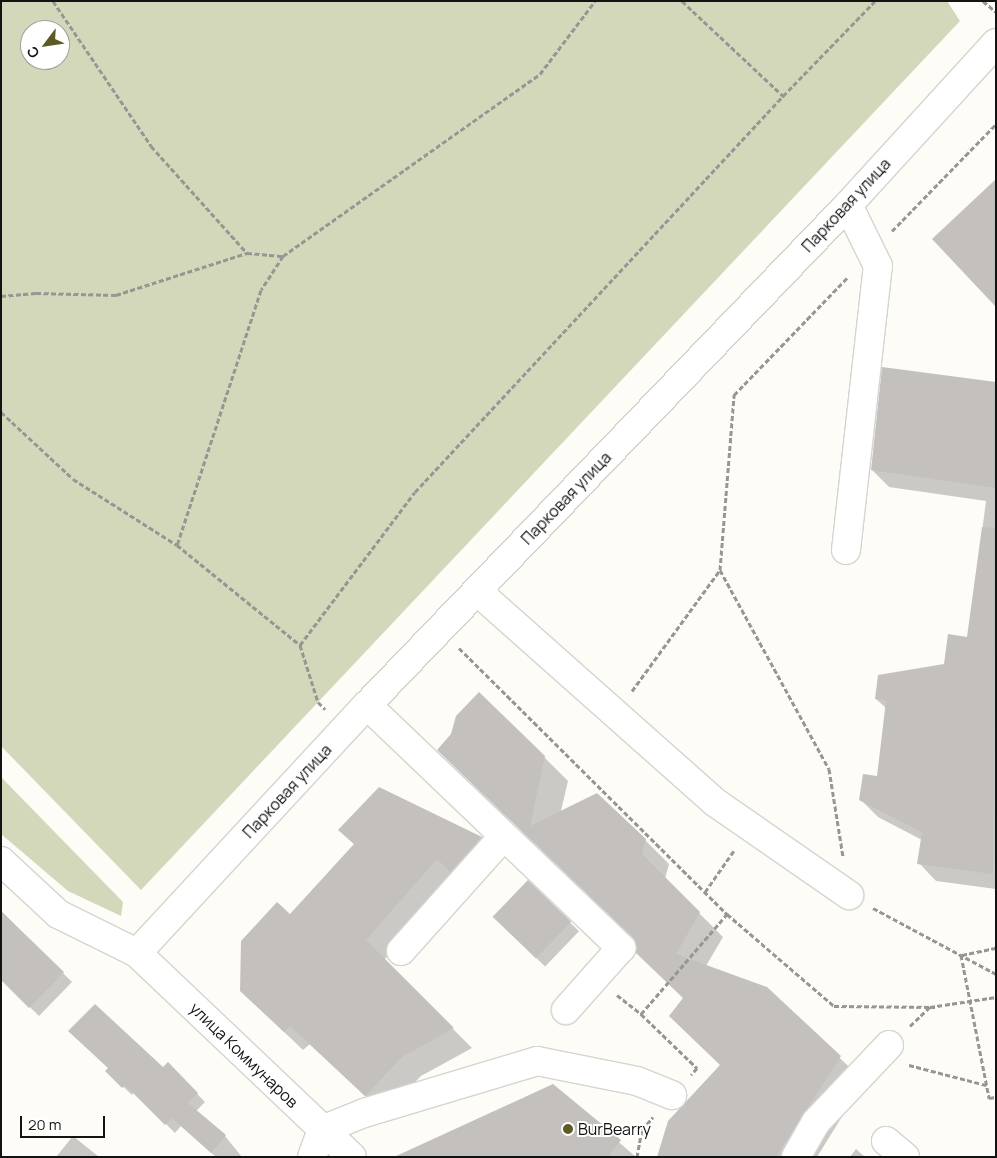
<!DOCTYPE html>
<meta charset="utf-8">
<style>
body{margin:0}
#map{position:relative;width:997px;height:1158px;overflow:hidden;background:#fdfcf7;font-family:Manrope,sans-serif}
div>[style]{position:absolute}
.green>*{inset:0;background:#d3d8bb}
.shadow>*{inset:0;background:#0003;transform-origin:0 0}
.building>*{inset:0;background:#c4c0bd;transform-origin:0 0}
.path>*{height:3px;margin-top:-1.5px;transform-origin:0;background:repeating-linear-gradient(90deg,#969692 0 5px,transparent 0 7.5px)}
.roads{filter:drop-shadow(1px 0 #d5d4cf) drop-shadow(-1px 0 #d5d4cf) drop-shadow(0 1px #d5d4cf) drop-shadow(0 -1px #d5d4cf)}
.minor>*{height:28px;margin:-14px;padding:0 14px;transform-origin:14px;border-radius:14px;background:#fff}
.dots>*{width:14px;height:14px;translate:-50% -50%;box-sizing:border-box;border:2px solid #fff;border-radius:50%}
span{translate:-50% -50%;white-space:nowrap;text-align:center;line-height:1.15;-webkit-text-stroke:4px #fff;paint-order:stroke}
.street-label{font-size:16px;color:#131311}
.poi-label{font-size:16px;color:#131311}
.left{translate:0 -50%;text-align:left}
.frame{position:absolute;inset:0;border:2px solid #131311;pointer-events:none}
.north{position:absolute;left:20px;top:20px;width:50px;height:50px;box-sizing:border-box;background:#fff;border:1px solid #a1a1a0;border-radius:50%;rotate:239deg;font-size:14px;font-weight:700;line-height:20px;text-align:center;color:#131311}
.north::after{content:'';display:block;margin:auto;width:18px;height:22px;background:#5c5925;clip-path:polygon(50% 0,100% 100%,50% 72%,0 100%)}
.scale{position:absolute;left:20px;top:1116px;width:85px;height:22px;box-sizing:border-box;border:2px solid #131311;border-top:0;padding-left:6px;font-size:15px;line-height:18px;white-space:nowrap;color:#131311;-webkit-text-stroke:4px #fff;paint-order:stroke}
</style>
<div id="map">
<div class="green">
<i style="clip-path:polygon(evenodd,1px 1px,947px 1px,960px 21px,141px 890px,1px 746px,1px 1px,30px 30px,60px 30px,60px 60px,30px 60px,30px 30px)"></i>
<i style="clip-path:polygon(1px 777px,123px 902px,121px 916px,68px 891px,1px 834px)"></i>
</div>
<div class="shadow">
<i style="clip-path:polygon(996px 384px,996px 889px,936px 881px,919px 863px,922px 840px,878px 817px,860px 799px,878px 777px,887px 709px,876px 699px,945px 665px,968px 638px,986px 501px,889px 487px,872px 470px)"></i>
<i style="clip-path:polygon(544px 757px,568px 781px,561px 811px,645px 840px,669px 864px,665px 879px,723px 937px,706px 966px,766px 988px,864px 1081px,817px 1157px,659px 1157px,722px 1066px,684px 999px,634px 938px,462px 774px)"></i>
<i style="clip-path:polygon(379px 788px,482px 838px,500px 857px,456px 877px,384px 960px,472px 1048px,421px 1076px,384px 1114px,310px 1044px,303px 1050px,261px 1010px,290px 915px,355px 845px,340px 830px)"></i>
<i style="left:528px;top:882px;width:71px;height:49px;rotate:44deg"></i>
<i style="clip-path:polygon(1px 911px,72px 982px,39px 1016px,1px 979px)"></i>
<i style="clip-path:polygon(168px 1064px,205px 1102px,196px 1111px,225px 1136px,242px 1157px,216px 1157px,181px 1126px,175px 1133px,134px 1092px,132px 1095px,115px 1079px,163px 1069px)"></i>
<i style="clip-path:polygon(553px 1085px,636px 1157px,435px 1157px)"></i>
<i style="clip-path:polygon(73px 1136px,99px 1157px,56px 1157px)"></i>
<i style="clip-path:polygon(856px 1149px,865px 1157px,850px 1157px)"></i>
</div>
<div class="building">
<i style="clip-path:polygon(996px 179px,996px 307px,932px 239px)"></i>
<i style="clip-path:polygon(882px 367px,996px 382px,996px 488px,871px 470px)"></i>
<i style="clip-path:polygon(982px 527px,996px 528px,993px 874px,917px 864px,922px 832px,859px 800px,863px 774px,877px 776px,886px 701px,875px 699px,878px 675px,944px 664px,948px 634px,967px 637px)"></i>
<i style="clip-path:polygon(479px 692px,545px 756px,530px 826px,597px 793px,646px 839px,642px 854px,700px 912px,676px 954px,767px 987px,841px 1056px,776px 1157px,657px 1157px,668px 1121px,720px 1065px,669px 1016px,683px 998px,636px 953px,636px 944px,632px 937px,437px 750px,451px 734px,456px 716px)"></i>
<i style="clip-path:polygon(379px 787px,482px 837px,450px 872px,437px 859px,366px 940px,454px 1028px,402px 1057px,365px 1096px,290px 1026px,284px 1032px,240px 991px,241px 941px,277px 902px,290px 914px,354px 844px,338px 830px)"></i>
<i style="left:528px;top:880px;width:60px;height:51px;rotate:44deg"></i>
<i style="clip-path:polygon(1px 911px,64px 972px,29px 1008px,1px 980px)"></i>
<i style="clip-path:polygon(95px 1004px,163px 1067px,168px 1062px,198px 1093px,188px 1103px,226px 1135px,211px 1153px,172px 1118px,165px 1125px,125px 1085px,122px 1088px,105px 1071px,108px 1068px,68px 1031px)"></i>
<i style="clip-path:polygon(553px 1084px,621px 1140px,608px 1157px,394px 1157px)"></i>
</div>
<div class="path">
<i style="left:53px;top:1px;width:175px;rotate:55.9deg"></i>
<i style="left:151px;top:146px;width:144px;rotate:48.1deg"></i>
<i style="left:247px;top:253px;width:36px;rotate:5deg"></i>
<i style="left:283px;top:256px;width:40px;rotate:122.9deg"></i>
<i style="left:261px;top:290px;width:268px;rotate:108.2deg"></i>
<i style="left:177px;top:545px;width:159px;rotate:39.1deg"></i>
<i style="left:300px;top:645px;width:60px;rotate:72.5deg"></i>
<i style="left:318px;top:702px;width:10px;rotate:45deg"></i>
<i style="left:682px;top:1px;width:139px;rotate:43.2deg"></i>
<i style="left:783px;top:96px;width:132px;rotate:-45.9deg"></i>
<i style="left:983px;top:1px;width:17px;rotate:40deg"></i>
<i style="left:892px;top:231px;width:149px;rotate:-45.8deg"></i>
<i style="left:283px;top:256px;width:315px;rotate:-35.3deg"></i>
<i style="left:540px;top:74px;width:91px;rotate:-53deg"></i>
<i style="left:1px;top:296px;width:35px;rotate:-5deg"></i>
<i style="left:36px;top:293px;width:80px;rotate:1.4deg"></i>
<i style="left:116px;top:295px;width:138px;rotate:-17.8deg"></i>
<i style="left:1px;top:412px;width:98px;rotate:42.9deg"></i>
<i style="left:73px;top:479px;width:123px;rotate:32.4deg"></i>
<i style="left:720px;top:570px;width:227px;rotate:61.3deg"></i>
<i style="left:829px;top:769px;width:88px;rotate:80.9deg"></i>
<i style="left:300px;top:645px;width:191px;rotate:-53.1deg"></i>
<i style="left:415px;top:492px;width:541px;rotate:-47.1deg"></i>
<i style="left:459px;top:648px;width:378px;rotate:44.8deg"></i>
<i style="left:727px;top:914px;width:141px;rotate:40.7deg"></i>
<i style="left:834px;top:1006px;width:101px;rotate:0.6deg"></i>
<i style="left:632px;top:691px;width:150px;rotate:-54deg"></i>
<i style="left:720px;top:570px;width:176px;rotate:-85.4deg"></i>
<i style="left:734px;top:395px;width:164px;rotate:-46deg"></i>
<i style="left:705px;top:892px;width:52px;rotate:-55.1deg"></i>
<i style="left:873px;top:908px;width:140px;rotate:28.2deg"></i>
<i style="left:961px;top:955px;width:146px;rotate:78.9deg"></i>
<i style="left:989px;top:1098px;width:7px;rotate:-8deg"></i>
<i style="left:962px;top:955px;width:35px;rotate:-12deg"></i>
<i style="left:617px;top:995px;width:31px;rotate:38deg"></i>
<i style="left:641px;top:1014px;width:132px;rotate:-49.3deg"></i>
<i style="left:641px;top:1014px;width:78px;rotate:44deg"></i>
<i style="left:697px;top:1068px;width:9px;rotate:131deg"></i>
<i style="left:910px;top:1026px;width:28px;rotate:-44deg"></i>
<i style="left:930px;top:1007px;width:67px;rotate:-8.6deg"></i>
<i style="left:909px;top:1065px;width:80px;rotate:14.6deg"></i>
<i style="left:637px;top:1157px;width:27px;rotate:-80deg"></i>
<i style="left:642px;top:1130px;width:17px;rotate:-50deg"></i>
</div>
<div class="roads">
<div class="minor">
<i style="left:846px;top:550px;width:286px;rotate:-83.6deg"></i>
<i style="left:878px;top:266px;width:68px;rotate:-116.2deg"></i>
<i style="left:477px;top:591px;width:319px;rotate:41.6deg"></i>
<i style="left:716px;top:803px;width:162px;rotate:34.7deg"></i>
<i style="left:367px;top:705px;width:352px;rotate:43.7deg"></i>
<i style="left:621px;top:948px;width:83px;rotate:131.6deg"></i>
<i style="left:1px;top:861px;width:78px;rotate:42.9deg"></i>
<i style="left:58px;top:914px;width:88px;rotate:26.3deg"></i>
<i style="left:137px;top:953px;width:296px;rotate:43.5deg"></i>
<i style="left:401px;top:951px;width:154px;rotate:-48.2deg"></i>
<i style="left:137px;top:953px;width:338px;rotate:-47.2deg"></i>
<i style="left:367px;top:705px;width:694px;rotate:-46.11deg"></i>
<i style="left:848px;top:205px;width:219px;rotate:-47.6deg"></i>
<i style="left:886px;top:1141px;width:25px;rotate:40deg"></i>
<i style="left:312px;top:1157px;width:29px;rotate:-70deg"></i>
<i style="left:322px;top:1130px;width:45px;rotate:-22deg"></i>
<i style="left:364px;top:1113px;width:181px;rotate:-16.7deg"></i>
<i style="left:537px;top:1061px;width:102px;rotate:11.3deg"></i>
<i style="left:637px;top:1081px;width:38px;rotate:22deg"></i>
<i style="left:796px;top:1157px;width:40px;rotate:-60.3deg"></i>
<i style="left:816px;top:1122px;width:106px;rotate:-46.5deg"></i>
</div>
</div>
<div class="dots">
<i style="left:568px;top:1129px;background:#5c5925"></i>
</div>
<div class="street-label">
<span style="left:846px;top:205px;rotate:-47deg">Парковая улица</span>
<span style="left:566px;top:498px;rotate:-46deg">Парковая улица</span>
<span style="left:287px;top:791px;rotate:-47deg">Парковая улица</span>
<span style="left:244px;top:1055px;rotate:44deg">улица Коммунаров</span>
</div>
<div class="poi-label">
<span class="left" style="left:578px;top:1129px">BurBearry</span>
</div>
<div class="frame"></div>
<div class="north">С</div>
<div class="scale">20 m</div>
</div>
